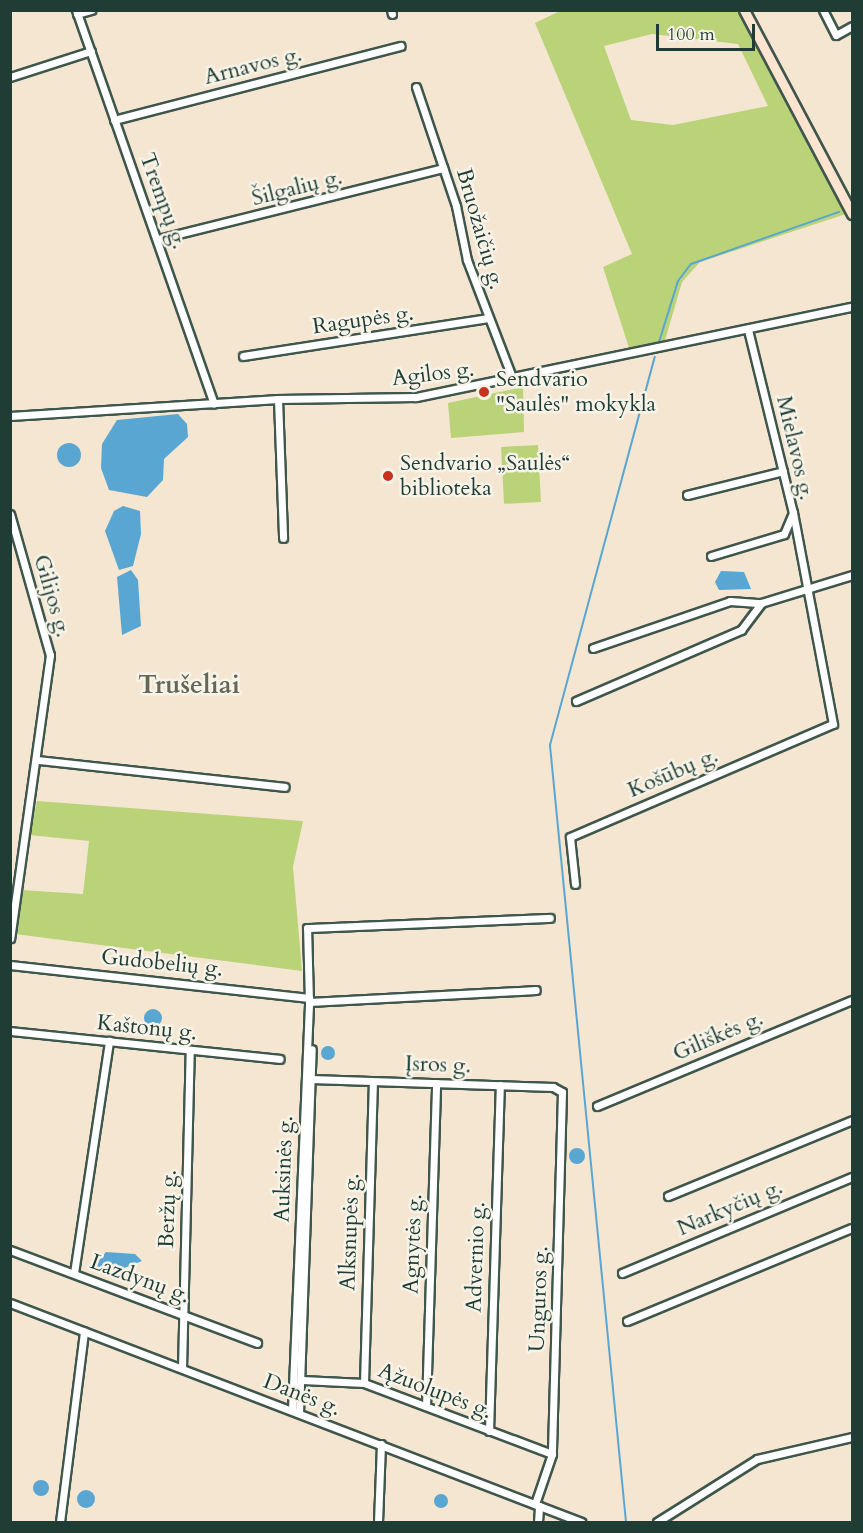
<!DOCTYPE html>
<meta charset="utf-8">
<style>
body{margin:0}
#map{position:relative;width:863px;height:1533px;overflow:hidden;background:#f5e6d1;font-family:Cardo,serif}
div>[style]{position:absolute}
.green>*{inset:0;background:#bad378;transform-origin:0 0}
.water>*{inset:0;background:#59a6d2}
.round{border-radius:50%}
.stream>*{height:2px;margin:-1px;padding:0 1px;transform-origin:1px;border-radius:1px;background:#59a6d2}
.roads{filter:drop-shadow(2px 0 #3f564c) drop-shadow(-2px 0 #3f564c) drop-shadow(0 2px #3f564c) drop-shadow(0 -2px #3f564c)}
.minor>*{height:7px;margin:-3.5px;padding:0 3.5px;transform-origin:3.5px;border-radius:3.5px;background:#fff}
.secondary>*{height:9px;margin:-4.5px;padding:0 4.5px;transform-origin:4.5px;border-radius:4.5px;background:#fde4d0}
.dots>*{width:16px;height:16px;translate:-50% -50%;box-sizing:border-box;border:3px solid #f7f3e8;border-radius:50%}
span{translate:-50% -50%;white-space:nowrap;text-align:center;line-height:1.15;-webkit-text-stroke:5px #f7f3e8;paint-order:stroke}
.street-label{font-size:22px;color:#1f3d34}
.poi-label{font-size:22px;color:#1f3d34}
.left{translate:0 -50%;text-align:left}
.quarter-label{font-size:26px;color:#626757;font-weight:700}
.frame{position:absolute;inset:0;border:12px solid #1f3d34;pointer-events:none}
.scale{position:absolute;left:656px;top:24px;width:99px;height:27px;box-sizing:border-box;border:3px solid #1f3d34;border-top:0;padding-left:8px;font-size:18px;line-height:21px;white-space:nowrap;color:#1f3d34;-webkit-text-stroke:4px #f7f3e8;paint-order:stroke}
</style>
<div id="map">
<div class="green">
<i style="clip-path:polygon(evenodd,560px 11px,738px 11px,849px 213px,700px 262px,682px 282px,664px 344px,630px 351px,603px 267px,632px 254px,535px 23px,560px 11px,652px 34px,738px 44px,768px 106px,673px 125px,631px 120px,604px 46px,652px 34px)"></i>
<i style="clip-path:polygon(523px 387px,524px 432px,451px 438px,448px 403px)"></i>
<i style="left:538px;top:445px;width:57px;height:37px;rotate:87deg"></i>
<i style="clip-path:polygon(37px 801px,303px 821px,293px 867px,302px 971px,15px 934px,21px 890px,83px 894px,89px 841px,29px 835px)"></i>
</div>
<div class="water">
<i style="clip-path:polygon(178px 414px,187px 424px,188px 437px,164px 459px,163px 480px,147px 497px,109px 490px,101px 468px,102px 444px,117px 420px)"></i>
<i class="round" style="left:57px;top:443px;width:24px;height:24px"></i>
<i style="clip-path:polygon(123px 506px,140px 511px,141px 534px,133px 566px,119px 570px,105px 531px,114px 511px)"></i>
<i style="clip-path:polygon(131px 570px,138px 580px,141px 626px,122px 635px,117px 577px)"></i>
<i style="clip-path:polygon(721px 571px,744px 572px,751px 589px,719px 590px,715px 582px)"></i>
<i class="round" style="left:144px;top:1009px;width:18px;height:18px"></i>
<i class="round" style="left:321px;top:1046px;width:14px;height:14px"></i>
<i class="round" style="left:569px;top:1148px;width:16px;height:16px"></i>
<i style="clip-path:polygon(106px 1252px,135px 1254px,142px 1261px,104px 1276px,95px 1265px)"></i>
<i class="round" style="left:33px;top:1480px;width:16px;height:16px"></i>
<i class="round" style="left:77px;top:1490px;width:18px;height:18px"></i>
<i class="round" style="left:434px;top:1494px;width:14px;height:14px"></i>
</div>
<div class="stream">
<i style="left:659px;top:342px;width:64px;rotate:-72.7deg"></i>
<i style="left:678px;top:281px;width:21px;rotate:-53deg"></i>
<i style="left:691px;top:264px;width:157px;rotate:-19.4deg"></i>
<i style="left:626px;top:1522px;width:781px;rotate:-95.59deg"></i>
<i style="left:550px;top:745px;width:402px;rotate:-74.9deg"></i>
</div>
<div class="roads">
<div class="minor">
<i style="left:76px;top:10px;width:417px;rotate:70.7deg"></i>
<i style="left:391px;top:10px;width:4px;rotate:76deg"></i>
<i style="left:823px;top:10px;width:28px;rotate:63deg"></i>
<i style="left:836px;top:35px;width:18px;rotate:-29deg"></i>
<i style="left:77px;top:14px;width:15px;rotate:-16deg"></i>
<i style="left:10px;top:77px;width:85px;rotate:-17.8deg"></i>
<i style="left:416px;top:87px;width:126px;rotate:71.4deg"></i>
<i style="left:456px;top:206px;width:55px;rotate:78.5deg"></i>
<i style="left:467px;top:260px;width:129px;rotate:69deg"></i>
<i style="left:114px;top:120px;width:296px;rotate:-14.5deg"></i>
<i style="left:158px;top:239px;width:294px;rotate:-14deg"></i>
<i style="left:243px;top:356px;width:248px;rotate:-8.8deg"></i>
<i style="left:278px;top:399px;width:139px;rotate:87.9deg"></i>
<i style="left:10px;top:416px;width:269px;rotate:-3.6deg"></i>
<i style="left:278px;top:399px;width:138px;rotate:-0.8deg"></i>
<i style="left:416px;top:397px;width:445px;rotate:-11.7deg"></i>
<i style="left:687px;top:495px;width:99px;rotate:-14deg"></i>
<i style="left:10px;top:514px;width:147px;rotate:74.2deg"></i>
<i style="left:50px;top:655px;width:286px;rotate:98deg"></i>
<i style="left:711px;top:556px;width:76px;rotate:-16.8deg"></i>
<i style="left:784px;top:534px;width:23px;rotate:-67deg"></i>
<i style="left:793px;top:513px;width:188px;rotate:-103.8deg"></i>
<i style="left:593px;top:648px;width:145px;rotate:-18.9deg"></i>
<i style="left:730px;top:601px;width:31px;rotate:4deg"></i>
<i style="left:761px;top:603px;width:95px;rotate:-17.1deg"></i>
<i style="left:576px;top:701px;width:180px;rotate:-23.3deg"></i>
<i style="left:741px;top:630px;width:34px;rotate:-53deg"></i>
<i style="left:38px;top:760px;width:248px;rotate:6.2deg"></i>
<i style="left:575px;top:884px;width:47px;rotate:-96.1deg"></i>
<i style="left:570px;top:837px;width:286px;rotate:-23.3deg"></i>
<i style="left:833px;top:724px;width:215px;rotate:-100.7deg"></i>
<i style="left:10px;top:965px;width:301px;rotate:6.3deg"></i>
<i style="left:309px;top:1002px;width:227px;rotate:-3deg"></i>
<i style="left:10px;top:1031px;width:271px;rotate:5.9deg"></i>
<i style="left:311px;top:1079px;width:242px;rotate:1.9deg"></i>
<i style="left:553px;top:1087px;width:10px;rotate:29deg"></i>
<i style="left:562px;top:1092px;width:362px;rotate:91.6deg"></i>
<i style="left:552px;top:1454px;width:53px;rotate:108.8deg"></i>
<i style="left:597px;top:1106px;width:276px;rotate:-22.6deg"></i>
<i style="left:668px;top:1196px;width:199px;rotate:-22.4deg"></i>
<i style="left:10px;top:1250px;width:264px;rotate:20.6deg"></i>
<i style="left:74px;top:1273px;width:235px;rotate:-81.4deg"></i>
<i style="left:622px;top:1273px;width:249px;rotate:-22.7deg"></i>
<i style="left:10px;top:1303px;width:612px;rotate:20.98deg"></i>
<i style="left:627px;top:1321px;width:243px;rotate:-22.5deg"></i>
<i style="left:182px;top:1368px;width:317px;rotate:-88.6deg"></i>
<i style="left:302px;top:1380px;width:62px;rotate:2.8deg"></i>
<i style="left:364px;top:1383px;width:201px;rotate:20.7deg"></i>
<i style="left:364px;top:1383px;width:301px;rotate:-88.3deg"></i>
<i style="left:426px;top:1406px;width:323px;rotate:-88.2deg"></i>
<i style="left:292px;top:1410px;width:408px;rotate:-87.6deg"></i>
<i style="left:309px;top:1002px;width:74px;rotate:-91.5deg"></i>
<i style="left:307px;top:928px;width:243px;rotate:-2.4deg"></i>
<i style="left:299px;top:1413px;width:364px;rotate:-88deg"></i>
<i style="left:489px;top:1431px;width:346px;rotate:-88.2deg"></i>
<i style="left:60px;top:1522px;width:192px;rotate:-82.8deg"></i>
<i style="left:378px;top:1522px;width:78px;rotate:-87.8deg"></i>
<i style="left:538px;top:1522px;width:16px;rotate:-86deg"></i>
<i style="left:657px;top:1522px;width:118px;rotate:-32.2deg"></i>
<i style="left:757px;top:1459px;width:98px;rotate:-13deg"></i>
</div>
<div class="secondary">
<i style="left:744px;top:10px;width:231px;rotate:62.1deg"></i>
</div>
</div>
<div class="dots">
<i style="left:484px;top:392px;background:#c8321e"></i>
<i style="left:388px;top:476px;background:#c8321e"></i>
</div>
<div class="street-label">
<span style="left:253px;top:66px;rotate:-14deg">Arnavos g.</span>
<span style="left:297px;top:188px;rotate:-14deg">Šilgalių g.</span>
<span style="left:163px;top:201px;rotate:70deg">Trempų g.</span>
<span style="left:480px;top:229px;rotate:74deg">Bruožaičių g.</span>
<span style="left:363px;top:320px;rotate:-8deg">Ragupės g.</span>
<span style="left:433px;top:374px;rotate:-7deg">Agilos g.</span>
<span style="left:795px;top:448px;rotate:77deg">Mielavos g.</span>
<span style="left:52px;top:596px;rotate:74deg">Gilijos g.</span>
<span style="left:673px;top:773px;rotate:-23deg">Košūbų g.</span>
<span style="left:162px;top:963px;rotate:6deg">Gudobelių g.</span>
<span style="left:147px;top:1028px;rotate:6deg">Kaštonų g.</span>
<span style="left:718px;top:1036px;rotate:-23deg">Giliškės g.</span>
<span style="left:438px;top:1065px;rotate:2deg">Įsros g.</span>
<span style="left:284px;top:1169px;rotate:-88deg">Auksinės g.</span>
<span style="left:730px;top:1208px;rotate:-23deg">Narkyčių g.</span>
<span style="left:168px;top:1209px;rotate:-88deg">Beržų g.</span>
<span style="left:350px;top:1232px;rotate:-88deg">Alksnupės g.</span>
<span style="left:413px;top:1244px;rotate:-88deg">Agnytės g.</span>
<span style="left:476px;top:1257px;rotate:-88deg">Advernio g.</span>
<span style="left:140px;top:1279px;rotate:20deg">Lazdynų g.</span>
<span style="left:539px;top:1299px;rotate:-88deg">Unguros g.</span>
<span style="left:435px;top:1391px;rotate:21deg">Ąžuolupės g.</span>
<span style="left:302px;top:1395px;rotate:21deg">Danės g.</span>
</div>
<div class="poi-label">
<span class="left" style="left:496px;top:392px">Sendvario<br>"Saulės" mokykla</span>
<span class="left" style="left:400px;top:476px">Sendvario „Saulės“<br>biblioteka</span>
</div>
<div class="quarter-label">
<span style="left:189px;top:685px">Trušeliai</span>
</div>
<div class="frame"></div>
<div class="scale">100 m</div>
</div>
